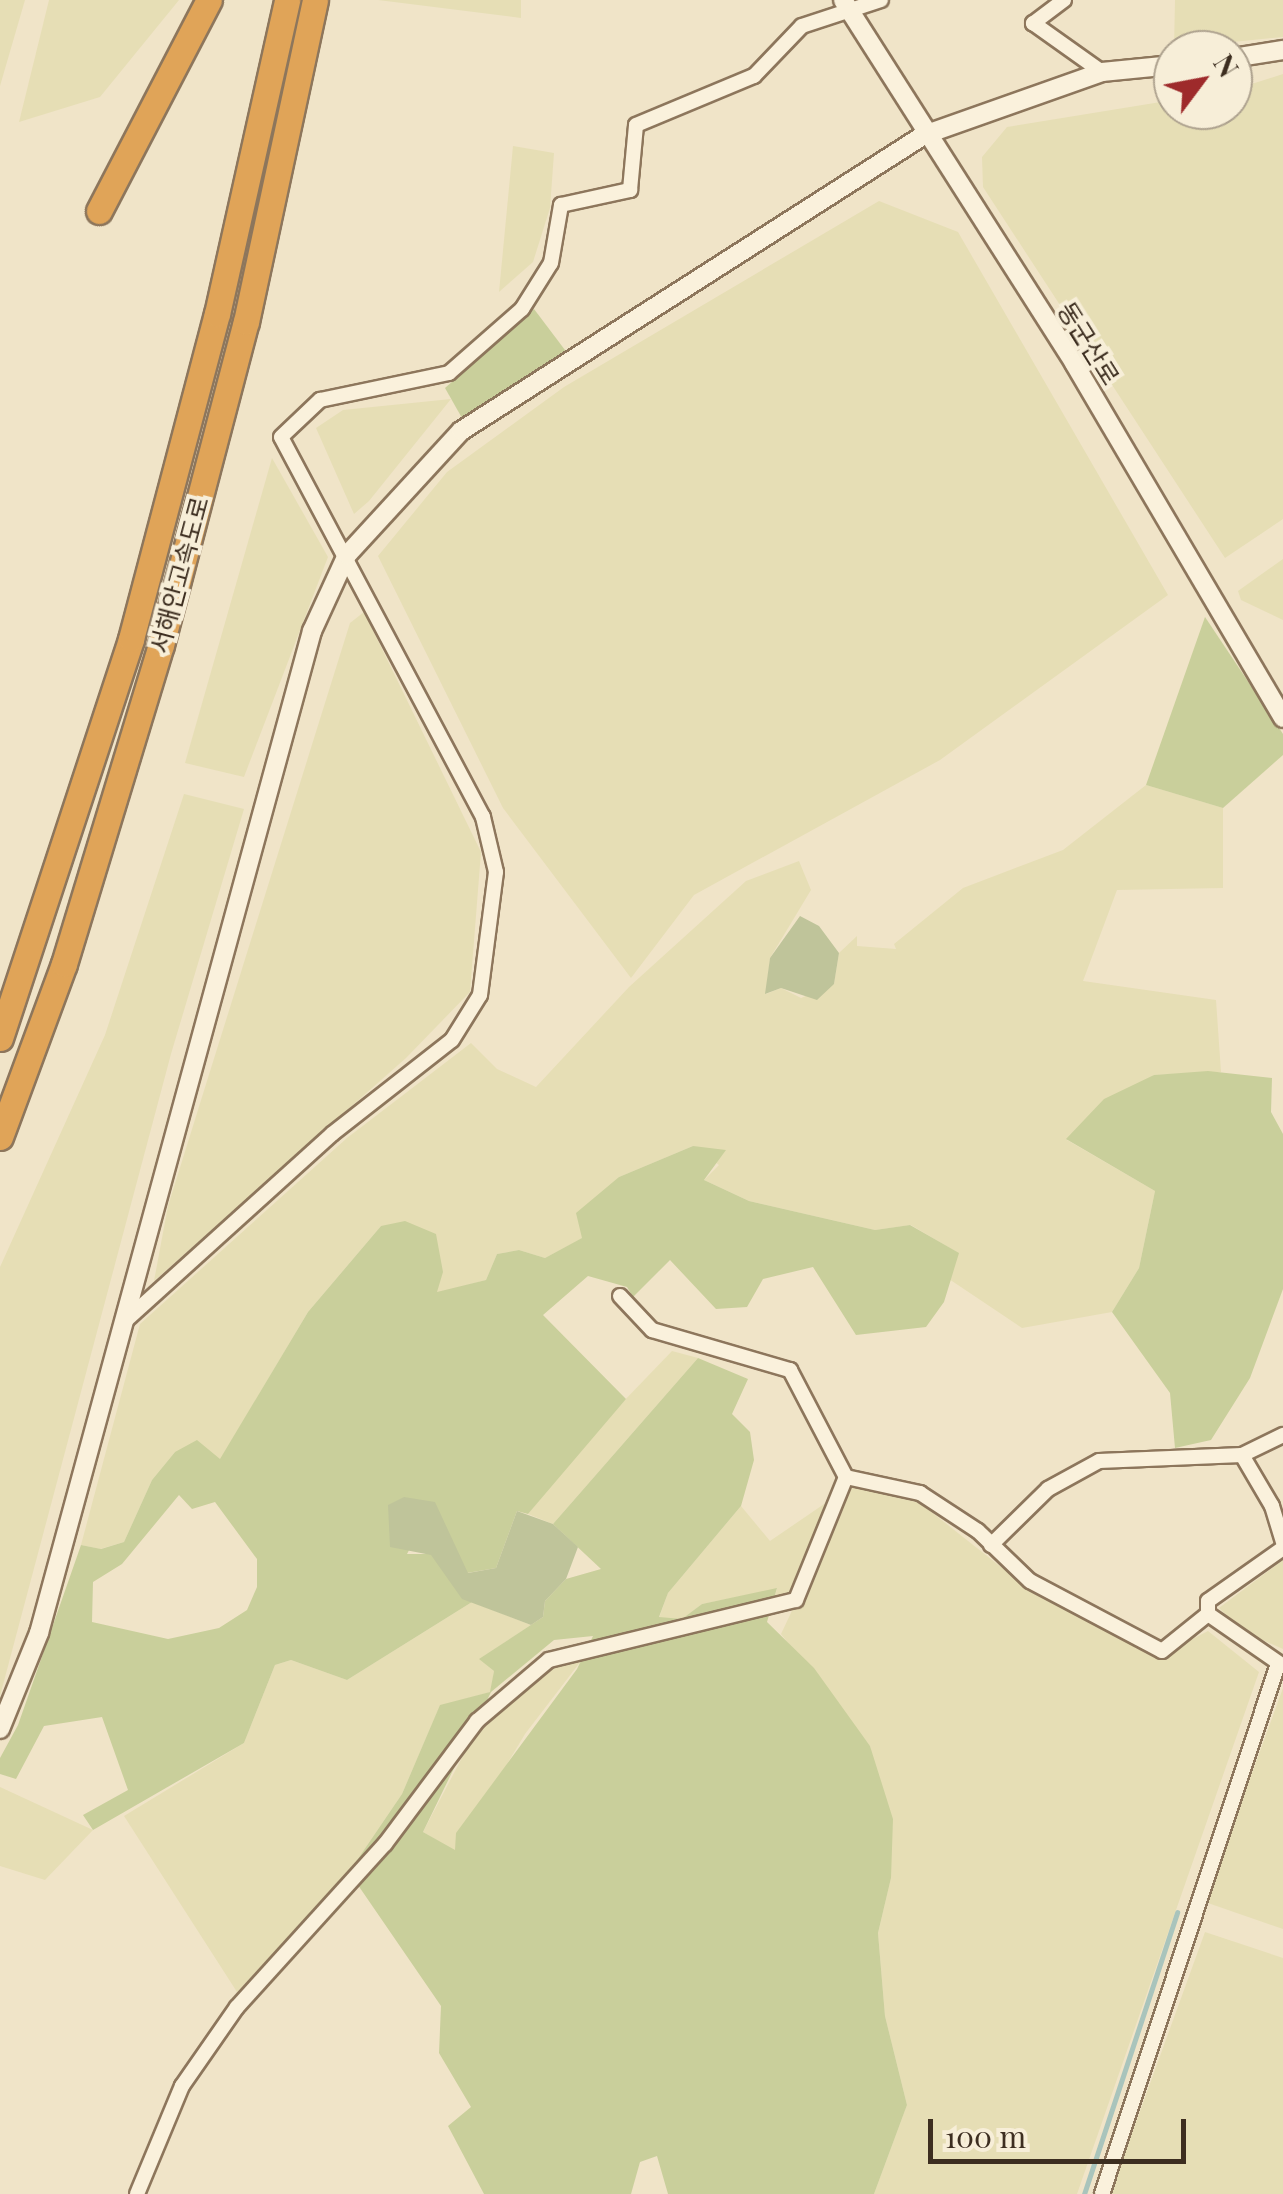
<!DOCTYPE html>
<meta charset="utf-8">
<style>
body{margin:0}
#map{position:relative;width:1283px;height:2194px;overflow:hidden;background:#f0e4c8;font-family:"Playfair Display","Noto Sans KR",serif}
div>[style]{position:absolute}
.farmland>*{inset:0;background:#e6deb5}
.green>*{inset:0;background:#c9cf9b}
.cemetery>*{inset:0;background:#bfc49a}
.stream>*{height:5px;margin:-2.5px;padding:0 2.5px;transform-origin:2.5px;border-radius:2.5px;background:#a9c4bc}
.roads{filter:drop-shadow(2px 0 #8d765c) drop-shadow(-2px 0 #8d765c) drop-shadow(0 2px #8d765c) drop-shadow(0 -2px #8d765c)}
.minor>*{height:14px;margin:-7px;padding:0 7px;transform-origin:7px;border-radius:7px;background:#faf1dc}
.tertiary>*{height:18px;margin:-9px;padding:0 9px;transform-origin:9px;border-radius:9px;background:#faf1dc}
.motorway>*{height:25px;margin:-12.5px;padding:0 12.5px;transform-origin:12.5px;border-radius:12.5px;background:#e0a458}
span{translate:-50% -50%;white-space:nowrap;text-align:center;line-height:1.15;-webkit-text-stroke:8px #f7eed8;paint-order:stroke}
.street-label{font-size:25px;color:#3d2e20}
.north{position:absolute;left:1153px;top:30px;width:100px;height:100px;box-sizing:border-box;background:#f7eed8;border:2px solid #ada18e;border-radius:50%;rotate:58deg;font-size:28px;font-weight:700;line-height:40px;text-align:center;color:#3d2e20}
.north::after{content:'';display:block;margin:auto;width:35px;height:45px;background:#9e2a2b;clip-path:polygon(50% 0,100% 100%,50% 72%,0 100%)}
.scale{position:absolute;left:928px;top:2119px;width:258px;height:45px;box-sizing:border-box;border:5px solid #3d2e20;border-top:0;padding-left:12px;font-size:30px;line-height:35px;white-space:nowrap;color:#3d2e20;-webkit-text-stroke:8px #f7eed8;paint-order:stroke}
</style>
<div id="map">
<div class="farmland">
<i style="clip-path:polygon(0 0,25px 0,0 86px)"></i>
<i style="clip-path:polygon(49px 0,179px 0,100px 97px,19px 122px)"></i>
<i style="clip-path:polygon(378px 0,521px 0,521px 18px)"></i>
<i style="clip-path:polygon(1175px 0,1283px 0,1283px 37px,1174px 48px)"></i>
<i style="clip-path:polygon(1283px 74px,1283px 519px,1225px 558px,983px 187px,982px 157px,1007px 127px,1173px 100px,1173px 110px,1233px 110px,1233px 90px)"></i>
<i style="clip-path:polygon(513px 146px,554px 153px,550px 208px,533px 262px,499px 292px)"></i>
<i style="clip-path:polygon(879px 201px,958px 232px,1168px 595px,940px 760px,694px 895px,631px 978px,503px 808px,378px 556px,447px 472px,564px 387px)"></i>
<i style="clip-path:polygon(451px 399px,369px 501px,354px 514px,316px 428px,343px 410px)"></i>
<i style="clip-path:polygon(272px 458px,328px 557px,244px 777px,185px 763px)"></i>
<i style="clip-path:polygon(1283px 559px,1283px 620px,1241px 600px,1238px 591px)"></i>
<i style="clip-path:polygon(364px 612px,481px 852px,470px 992px,406px 1058px,154px 1281px,168px 1206px,350px 623px)"></i>
<i style="clip-path:polygon(1146px 785px,1223px 808px,1223px 888px,1117px 890px,1083px 981px,1216px 1000px,1221px 1072px,1154px 1075px,1067px 1140px,1155px 1191px,1139px 1268px,1112px 1312px,1022px 1328px,949px 1279px,958px 1253px,911px 1225px,875px 1230px,749px 1201px,704px 1180px,719px 1165px,693px 1146px,619px 1177px,583px 1238px,545px 1258px,519px 1250px,497px 1254px,486px 1280px,437px 1293px,381px 1226px,308px 1312px,220px 1460px,175px 1452px,152px 1480px,124px 1542px,100px 1549px,81px 1545px,140px 1324px,347px 1138px,471px 1043px,497px 1069px,536px 1087px,629px 987px,746px 881px,799px 861px,811px 890px,770px 958px,766px 994px,781px 988px,801px 998px,834px 984px,839px 953px,857px 936px,857px 946px,896px 949px,894px 944px,963px 888px,1063px 850px)"></i>
<i style="clip-path:polygon(184px 794px,244px 809px,171px 1054px,0 1696px,0 1267px,105px 1035px)"></i>
<i style="clip-path:polygon(672px 1351px,698px 1358px,553px 1524px,528px 1514px,595px 1431px)"></i>
<i style="clip-path:polygon(851px 1486px,920px 1503px,1020px 1582px,1158px 1657px,1208px 1631px,1259px 1672px,1077px 2194px,874px 2194px,907px 2105px,885px 2016px,878px 1933px,891px 1878px,870px 1746px,781px 1634px)"></i>
<i style="clip-path:polygon(830px 1500px,791px 1595px,774px 1598px,777px 1589px,702px 1604px,682px 1620px,659px 1618px,668px 1593px,741px 1506px,770px 1541px)"></i>
<i style="clip-path:polygon(1283px 1560px,1283px 1649px,1242px 1631px,1219px 1608px)"></i>
<i style="clip-path:polygon(472px 1602px,531px 1625px,480px 1659px,494px 1671px,491px 1692px,440px 1706px,402px 1794px,349px 1872px,237px 1992px,124px 1816px,244px 1743px,275px 1665px,291px 1660px,347px 1680px)"></i>
<i style="clip-path:polygon(581px 1661px,525px 1734px,455px 1851px,423px 1832px,475px 1733px,553px 1667px)"></i>
<i style="clip-path:polygon(1283px 1688px,1283px 1929px,1205px 1902px)"></i>
<i style="clip-path:polygon(0 1787px,93px 1830px,45px 1880px,0 1866px)"></i>
<i style="clip-path:polygon(1205px 1932px,1283px 1958px,1283px 2194px,1110px 2194px)"></i>
</div>
<div class="green">
<i style="clip-path:polygon(534px 309px,568px 354px,462px 418px,445px 388px)"></i>
<i style="clip-path:polygon(1205px 617px,1283px 734px,1283px 755px,1223px 808px,1146px 785px)"></i>
<i style="clip-path:polygon(1208px 1071px,1272px 1078px,1271px 1112px,1283px 1134px,1283px 1289px,1250px 1378px,1211px 1440px,1175px 1448px,1170px 1393px,1112px 1312px,1139px 1268px,1155px 1191px,1066px 1139px,1104px 1099px,1154px 1075px)"></i>
<i style="clip-path:polygon(evenodd,693px 1146px,726px 1150px,704px 1180px,749px 1201px,875px 1230px,910px 1225px,959px 1253px,944px 1302px,926px 1327px,856px 1335px,813px 1267px,763px 1279px,747px 1307px,716px 1309px,670px 1260px,633px 1297px,627px 1287px,588px 1276px,543px 1315px,626px 1399px,528px 1514px,517px 1511px,496px 1568px,467px 1573px,434px 1502px,407px 1554px,431px 1554px,472px 1602px,347px 1680px,291px 1660px,275px 1665px,244px 1743px,93px 1830px,83px 1815px,128px 1790px,102px 1717px,44px 1726px,16px 1779px,0 1774px,0 1758px,18px 1725px,81px 1545px,101px 1549px,124px 1542px,152px 1480px,175px 1452px,197px 1440px,220px 1459px,308px 1312px,381px 1226px,405px 1221px,436px 1234px,443px 1272px,437px 1292px,486px 1280px,497px 1254px,519px 1250px,545px 1258px,582px 1238px,576px 1213px,619px 1177px,693px 1146px,179px 1495px,192px 1509px,215px 1502px,257px 1559px,257px 1587px,247px 1610px,219px 1628px,168px 1639px,92px 1622px,93px 1582px,122px 1564px,179px 1495px)"></i>
<i style="clip-path:polygon(evenodd,698px 1358px,748px 1379px,732px 1414px,750px 1432px,754px 1460px,741px 1506px,668px 1593px,659px 1617px,682px 1619px,702px 1604px,777px 1588px,767px 1622px,814px 1668px,870px 1746px,893px 1819px,891px 1878px,878px 1933px,885px 2016px,907px 2105px,874px 2194px,668px 2194px,657px 2156px,640px 2162px,631px 2194px,484px 2194px,448px 2126px,471px 2107px,439px 2053px,441px 2006px,349px 1872px,402px 1794px,440px 1705px,490px 1692px,494px 1671px,479px 1659px,543px 1617px,545px 1601px,566px 1579px,601px 1569px,553px 1524px,698px 1358px,593px 1636px,577px 1669px,456px 1833px,455px 1850px,423px 1832px,491px 1692px,554px 1640px,593px 1636px)"></i>
</div>
<div class="cemetery">
<i style="clip-path:polygon(800px 916px,819px 926px,839px 953px,834px 984px,817px 1000px,781px 988px,765px 994px,770px 958px)"></i>
<i style="clip-path:polygon(404px 1497px,435px 1502px,468px 1573px,496px 1568px,517px 1511px,553px 1524px,578px 1547px,566px 1579px,545px 1601px,543px 1617px,531px 1625px,462px 1599px,431px 1555px,390px 1547px,388px 1505px)"></i>
</div>
<div class="stream">
<i style="left:1084px;top:2194px;width:297px;rotate:-71.7deg"></i>
</div>
<div class="roads">
<div class="minor">
<i style="left:1064px;top:0;width:39px;rotate:143deg"></i>
<i style="left:1033px;top:23px;width:85px;rotate:35.4deg"></i>
<i style="left:620px;top:1296px;width:47px;rotate:46.7deg"></i>
<i style="left:652px;top:1330px;width:144px;rotate:16.2deg"></i>
<i style="left:790px;top:1370px;width:121px;rotate:62.4deg"></i>
<i style="left:846px;top:1477px;width:76px;rotate:12.2deg"></i>
<i style="left:920px;top:1493px;width:69px;rotate:33.2deg"></i>
<i style="left:978px;top:1531px;width:72px;rotate:43.9deg"></i>
<i style="left:1030px;top:1581px;width:149px;rotate:27.9deg"></i>
<i style="left:1162px;top:1651px;width:59px;rotate:-38.8deg"></i>
<i style="left:1208px;top:1614px;width:91px;rotate:34.7deg"></i>
<i style="left:124px;top:1322px;width:280px;rotate:-42.1deg"></i>
<i style="left:332px;top:1134px;width:152px;rotate:-38.1deg"></i>
<i style="left:452px;top:1040px;width:53px;rotate:-58.1deg"></i>
<i style="left:480px;top:995px;width:124px;rotate:-82.6deg"></i>
<i style="left:496px;top:872px;width:57px;rotate:-103.3deg"></i>
<i style="left:483px;top:817px;width:430px;rotate:-118deg"></i>
<i style="left:281px;top:437px;width:54px;rotate:-43.5deg"></i>
<i style="left:320px;top:400px;width:132px;rotate:-11.8deg"></i>
<i style="left:449px;top:373px;width:97px;rotate:-41.2deg"></i>
<i style="left:522px;top:309px;width:54px;rotate:-57.8deg"></i>
<i style="left:551px;top:263px;width:59px;rotate:-80.2deg"></i>
<i style="left:561px;top:205px;width:71px;rotate:-12.3deg"></i>
<i style="left:630px;top:190px;width:65px;rotate:-84.7deg"></i>
<i style="left:636px;top:125px;width:128px;rotate:-22.6deg"></i>
<i style="left:754px;top:76px;width:69px;rotate:-46.2deg"></i>
<i style="left:802px;top:26px;width:83px;rotate:-18.2deg"></i>
<i style="left:1242px;top:1455px;width:59px;rotate:59.5deg"></i>
<i style="left:1272px;top:1506px;width:38px;rotate:73deg"></i>
<i style="left:991px;top:1545px;width:80px;rotate:-44.5deg"></i>
<i style="left:1048px;top:1489px;width:58px;rotate:-28.8deg"></i>
<i style="left:1099px;top:1461px;width:143px;rotate:-2.4deg"></i>
<i style="left:1242px;top:1455px;width:46px;rotate:-26deg"></i>
<i style="left:1208px;top:1614px;width:13px;rotate:-90deg"></i>
<i style="left:1208px;top:1601px;width:92px;rotate:-35.2deg"></i>
<i style="left:137px;top:2194px;width:117px;rotate:-67.4deg"></i>
<i style="left:182px;top:2086px;width:96px;rotate:-55.2deg"></i>
<i style="left:237px;top:2007px;width:220px;rotate:-47.8deg"></i>
<i style="left:385px;top:1844px;width:154px;rotate:-53.2deg"></i>
<i style="left:477px;top:1721px;width:94px;rotate:-40.3deg"></i>
<i style="left:549px;top:1660px;width:254px;rotate:-13.7deg"></i>
<i style="left:796px;top:1600px;width:133px;rotate:-67.9deg"></i>
<i style="left:1102px;top:2194px;width:558px;rotate:-71.63deg"></i>
</div>
<div class="tertiary">
<i style="left:843px;top:0;width:430px;rotate:57.5deg"></i>
<i style="left:1074px;top:363px;width:412px;rotate:59.5deg"></i>
<i style="left:1233px;top:58px;width:51px;rotate:-9.1deg"></i>
<i style="left:0;top:1729px;width:104px;rotate:-67.9deg"></i>
<i style="left:39px;top:1633px;width:1039px;rotate:-74.76deg"></i>
<i style="left:312px;top:631px;width:84px;rotate:-65.3deg"></i>
<i style="left:347px;top:555px;width:168px;rotate:-47.4deg"></i>
<i style="left:461px;top:431px;width:550px;rotate:-32.59deg"></i>
<i style="left:924px;top:135px;width:189px;rotate:-19.5deg"></i>
<i style="left:1102px;top:72px;width:71px;rotate:-5.6deg"></i>
</div>
<div class="motorway">
<i style="left:99px;top:211px;width:238px;rotate:-62.5deg"></i>
<i style="left:0;top:1038px;width:420px;rotate:-71.8deg"></i>
<i style="left:131px;top:639px;width:336px;rotate:-75.2deg"></i>
<i style="left:217px;top:314px;width:322px;rotate:-77.4deg"></i>
<i style="left:0;top:1137px;width:184px;rotate:-69.7deg"></i>
<i style="left:64px;top:964px;width:333px;rotate:-73.1deg"></i>
<i style="left:161px;top:645px;width:334px;rotate:-75.3deg"></i>
<i style="left:246px;top:322px;width:329px;rotate:-77.9deg"></i>
</div>
</div>
<div class="street-label">
<span style="left:1089px;top:343px;rotate:58deg">동군산로</span>
<span style="left:179px;top:575px;rotate:-75deg">서해안고속도로</span>
</div>
<div class="north">N</div>
<div class="scale">100 m</div>
</div>
